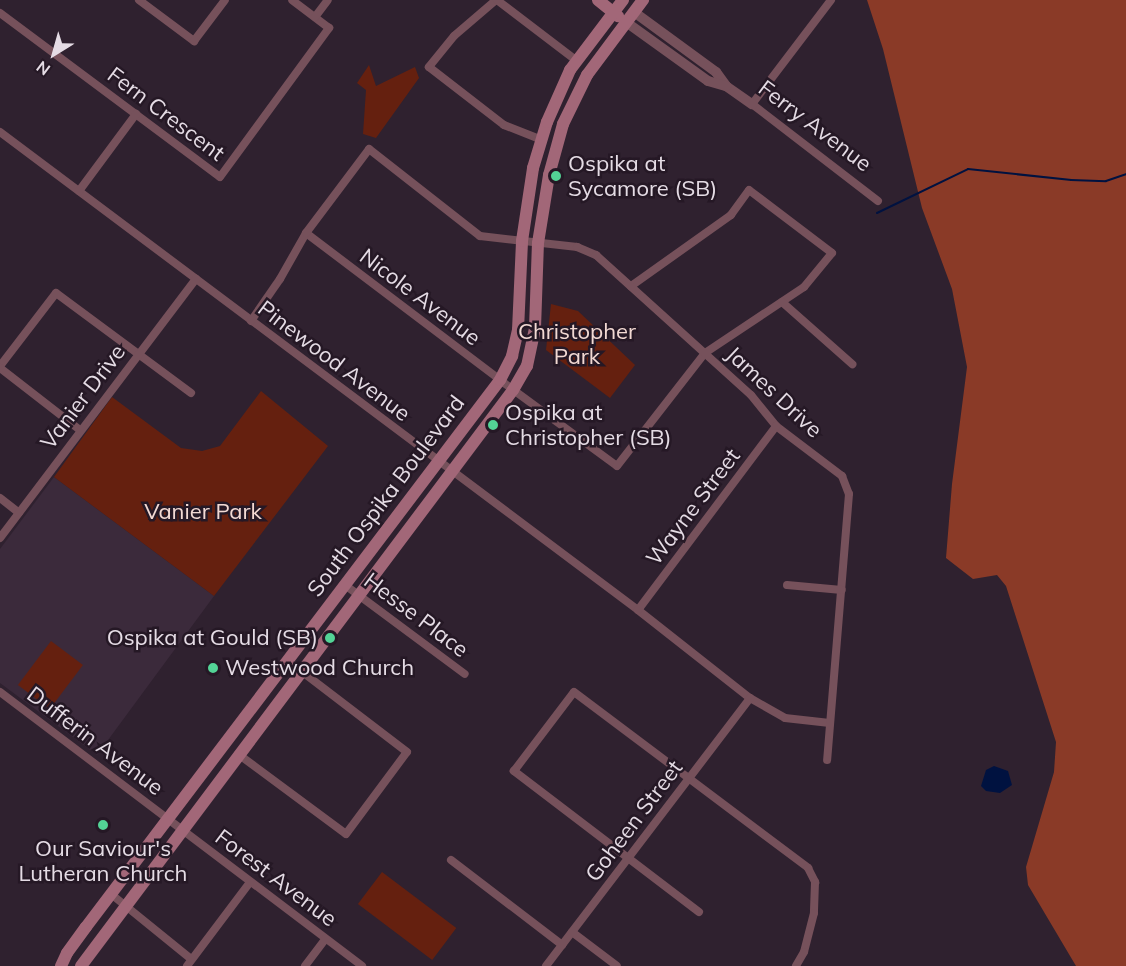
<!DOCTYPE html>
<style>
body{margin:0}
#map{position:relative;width:1126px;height:966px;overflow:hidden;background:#2f212f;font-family:Mulish,sans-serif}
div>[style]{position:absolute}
.built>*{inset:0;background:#3b2a3b}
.green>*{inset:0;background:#65200f;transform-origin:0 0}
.forest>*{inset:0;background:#8a3a27}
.water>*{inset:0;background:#001240}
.stream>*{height:2px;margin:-1px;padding:0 1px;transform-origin:1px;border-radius:1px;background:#001240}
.minor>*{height:8px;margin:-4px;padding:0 4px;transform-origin:4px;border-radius:4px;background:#76515b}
.tertiary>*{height:10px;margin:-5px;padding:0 5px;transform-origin:5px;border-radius:5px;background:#76515b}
.secondary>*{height:12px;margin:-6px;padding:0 6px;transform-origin:6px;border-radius:6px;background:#a26778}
.dots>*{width:16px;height:16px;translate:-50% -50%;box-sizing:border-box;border:3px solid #251825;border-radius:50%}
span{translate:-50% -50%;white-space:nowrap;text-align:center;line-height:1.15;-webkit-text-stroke:5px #251825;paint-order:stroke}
.street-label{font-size:22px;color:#e5dce5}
.poi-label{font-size:22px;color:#e5dce5}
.left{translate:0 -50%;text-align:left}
.right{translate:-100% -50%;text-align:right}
.park-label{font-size:22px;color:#f2d9d3}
.north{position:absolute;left:24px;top:24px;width:60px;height:60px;-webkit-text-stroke:4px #251825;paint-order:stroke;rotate:217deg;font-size:16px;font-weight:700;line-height:24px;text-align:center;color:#e5dce5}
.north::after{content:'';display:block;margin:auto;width:21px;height:27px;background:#e5dce5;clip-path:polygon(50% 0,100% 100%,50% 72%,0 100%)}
</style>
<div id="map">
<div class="built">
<i style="clip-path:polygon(54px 477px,214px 596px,97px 755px,0 683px,0 549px)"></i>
</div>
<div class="green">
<i style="clip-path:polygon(369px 65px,376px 86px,415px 67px,419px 78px,376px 138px,363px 134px,366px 90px,357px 83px)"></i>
<i style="clip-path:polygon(551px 304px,578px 311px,635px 365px,610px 398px,546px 350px)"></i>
<i style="clip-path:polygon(261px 391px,328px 446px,214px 596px,54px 477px,112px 397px,181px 448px,202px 451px,220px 446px)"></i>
<i style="left:51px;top:641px;width:40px;height:55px;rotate:37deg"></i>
<i style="left:382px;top:872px;width:93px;height:40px;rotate:37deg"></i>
</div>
<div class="forest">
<i style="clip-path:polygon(867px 0,1126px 0,1126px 966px,1076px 966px,1028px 885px,1026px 867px,1054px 772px,1056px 742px,1006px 586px,997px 575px,973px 579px,946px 558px,952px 484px,967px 367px,952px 289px,922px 208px,883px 49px)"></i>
</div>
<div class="water">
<i style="clip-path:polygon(994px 766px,1008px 771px,1012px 785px,1000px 793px,986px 791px,981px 786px,986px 770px)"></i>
</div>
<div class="stream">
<i style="left:877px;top:213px;width:101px;rotate:-25.8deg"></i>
<i style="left:968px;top:169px;width:104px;rotate:6.1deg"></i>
<i style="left:1071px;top:180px;width:35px;rotate:2deg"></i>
<i style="left:1106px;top:181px;width:21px;rotate:-19deg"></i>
</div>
<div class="minor">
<i style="left:139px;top:0;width:69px;rotate:36.7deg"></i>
<i style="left:194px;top:41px;width:51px;rotate:-52.9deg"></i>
<i style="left:496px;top:0;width:55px;rotate:139.4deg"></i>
<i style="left:454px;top:36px;width:40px;rotate:129deg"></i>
<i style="left:429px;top:67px;width:95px;rotate:37.7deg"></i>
<i style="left:504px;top:125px;width:41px;rotate:21.5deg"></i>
<i style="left:497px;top:0;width:101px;rotate:37.3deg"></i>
<i style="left:831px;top:0;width:131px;rotate:127.2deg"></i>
<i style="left:752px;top:104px;width:159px;rotate:37.6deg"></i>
<i style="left:0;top:13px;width:274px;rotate:36.7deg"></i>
<i style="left:220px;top:177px;width:185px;rotate:-53.8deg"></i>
<i style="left:329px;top:28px;width:46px;rotate:-142.9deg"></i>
<i style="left:315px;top:17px;width:21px;rotate:-53deg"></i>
<i style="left:0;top:132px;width:797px;rotate:36.84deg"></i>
<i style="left:638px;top:610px;width:142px;rotate:38.2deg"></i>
<i style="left:750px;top:698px;width:40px;rotate:29.7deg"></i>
<i style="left:785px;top:718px;width:45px;rotate:6.3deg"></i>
<i style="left:79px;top:191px;width:96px;rotate:-53.5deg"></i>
<i style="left:306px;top:233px;width:248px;rotate:37.1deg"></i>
<i style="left:504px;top:383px;width:140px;rotate:36.3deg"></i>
<i style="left:617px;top:466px;width:143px;rotate:-52.1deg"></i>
<i style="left:705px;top:353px;width:119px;rotate:-33.7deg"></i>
<i style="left:804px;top:287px;width:44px;rotate:-50.5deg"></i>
<i style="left:832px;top:253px;width:104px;rotate:-142.8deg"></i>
<i style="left:749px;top:190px;width:31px;rotate:126deg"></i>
<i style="left:731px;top:215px;width:123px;rotate:144.6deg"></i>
<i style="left:782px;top:302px;width:94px;rotate:41.5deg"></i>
<i style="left:251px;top:321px;width:51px;rotate:-55.4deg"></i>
<i style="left:280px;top:279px;width:53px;rotate:-60.5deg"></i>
<i style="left:306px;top:233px;width:105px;rotate:-53.1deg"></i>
<i style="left:369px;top:149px;width:141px;rotate:38.1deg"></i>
<i style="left:480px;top:236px;width:98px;rotate:6.5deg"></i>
<i style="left:577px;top:247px;width:21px;rotate:23deg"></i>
<i style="left:596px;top:255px;width:209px;rotate:42.1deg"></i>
<i style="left:751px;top:395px;width:40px;rotate:51deg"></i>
<i style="left:776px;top:426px;width:83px;rotate:37.1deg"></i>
<i style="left:842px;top:476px;width:19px;rotate:69deg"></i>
<i style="left:849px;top:494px;width:267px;rotate:94.7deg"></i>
<i style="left:0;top:366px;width:92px;rotate:-52.5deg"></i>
<i style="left:56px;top:293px;width:168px;rotate:36.5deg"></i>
<i style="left:0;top:368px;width:101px;rotate:37.8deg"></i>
<i style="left:0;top:498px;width:24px;rotate:38deg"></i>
<i style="left:0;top:538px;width:325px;rotate:-52.9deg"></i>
<i style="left:345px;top:585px;width:149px;rotate:36.6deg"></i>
<i style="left:787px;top:585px;width:55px;rotate:5.2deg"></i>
<i style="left:638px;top:610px;width:230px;rotate:-53.1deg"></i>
<i style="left:0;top:692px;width:454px;rotate:37.1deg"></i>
<i style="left:238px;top:754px;width:134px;rotate:36.5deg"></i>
<i style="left:346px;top:834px;width:102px;rotate:-53.4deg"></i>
<i style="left:407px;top:752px;width:150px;rotate:-142.6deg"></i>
<i style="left:451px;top:860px;width:140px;rotate:37.4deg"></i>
<i style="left:111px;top:894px;width:103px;rotate:39.1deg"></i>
<i style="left:699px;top:912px;width:233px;rotate:-142.7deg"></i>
<i style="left:514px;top:771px;width:99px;rotate:-52.8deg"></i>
<i style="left:574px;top:692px;width:293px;rotate:36.9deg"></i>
<i style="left:808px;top:868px;width:16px;rotate:63deg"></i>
<i style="left:815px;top:882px;width:31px;rotate:92deg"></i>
<i style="left:814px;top:913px;width:40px;rotate:104.4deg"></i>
<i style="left:804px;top:952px;width:16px;rotate:120deg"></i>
<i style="left:572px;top:932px;width:56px;rotate:37.1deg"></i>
<i style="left:187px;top:966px;width:105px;rotate:-53.1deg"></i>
<i style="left:305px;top:966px;width:34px;rotate:-53deg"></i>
<i style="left:546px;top:966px;width:337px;rotate:-52.7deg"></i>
</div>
<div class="tertiary">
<i style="left:634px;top:12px;width:102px;rotate:36.2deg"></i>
<i style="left:716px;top:72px;width:17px;rotate:54deg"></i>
<i style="left:726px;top:86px;width:32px;rotate:35deg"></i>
<i style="left:626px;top:22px;width:101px;rotate:35.7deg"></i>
<i style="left:708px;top:81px;width:19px;rotate:16deg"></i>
</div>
<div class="secondary">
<i style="left:598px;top:0;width:26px;rotate:39deg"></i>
<i style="left:61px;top:966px;width:14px;rotate:-65deg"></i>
<i style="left:67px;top:953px;width:32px;rotate:-54deg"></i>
<i style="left:86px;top:927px;width:686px;rotate:-52.88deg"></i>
<i style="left:500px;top:380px;width:27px;rotate:-63deg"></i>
<i style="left:512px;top:356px;width:27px;rotate:-77deg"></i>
<i style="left:518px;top:330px;width:89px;rotate:-87.4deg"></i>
<i style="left:522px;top:241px;width:74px;rotate:-81.4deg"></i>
<i style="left:533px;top:168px;width:48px;rotate:-73.1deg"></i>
<i style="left:547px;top:122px;width:57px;rotate:-66.1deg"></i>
<i style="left:570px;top:70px;width:88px;rotate:-52.9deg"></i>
<i style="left:81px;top:966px;width:720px;rotate:-53.13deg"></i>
<i style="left:513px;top:390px;width:28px;rotate:-60deg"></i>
<i style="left:527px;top:366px;width:39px;rotate:-78deg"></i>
<i style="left:535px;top:328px;width:85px;rotate:-88deg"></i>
<i style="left:538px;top:243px;width:69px;rotate:-80.8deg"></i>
<i style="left:549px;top:175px;width:53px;rotate:-74.6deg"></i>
<i style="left:563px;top:124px;width:55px;rotate:-63.9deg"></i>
<i style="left:587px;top:75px;width:94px;rotate:-53.3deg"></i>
</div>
<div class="dots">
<i style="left:556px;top:176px;background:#53d396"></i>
<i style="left:493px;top:425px;background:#53d396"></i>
<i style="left:330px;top:638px;background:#53d396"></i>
<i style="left:213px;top:668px;background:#53d396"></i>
<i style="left:103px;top:825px;background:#53d396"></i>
</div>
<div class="street-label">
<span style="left:166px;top:114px;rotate:37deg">Fern Crescent</span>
<span style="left:815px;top:126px;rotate:37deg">Ferry Avenue</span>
<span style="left:420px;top:297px;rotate:37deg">Nicole Avenue</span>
<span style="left:334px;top:361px;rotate:37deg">Pinewood Avenue</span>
<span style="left:774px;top:392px;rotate:43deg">James Drive</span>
<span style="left:83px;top:397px;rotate:-53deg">Vanier Drive</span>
<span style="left:386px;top:496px;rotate:-53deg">South Ospika Boulevard</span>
<span style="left:693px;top:507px;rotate:-53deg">Wayne Street</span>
<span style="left:416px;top:615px;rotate:37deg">Hesse Place</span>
<span style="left:95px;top:741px;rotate:37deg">Dufferin Avenue</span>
<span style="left:634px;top:821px;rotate:-53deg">Goheen Street</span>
<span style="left:276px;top:878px;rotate:37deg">Forest Avenue</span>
</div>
<div class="poi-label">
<span class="left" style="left:568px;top:176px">Ospika at<br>Sycamore (SB)</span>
<span class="left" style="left:505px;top:425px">Ospika at<br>Christopher (SB)</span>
<span class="right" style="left:318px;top:638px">Ospika at Gould (SB)</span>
<span class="left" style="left:225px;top:668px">Westwood Church</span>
<span style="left:103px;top:861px">Our Saviour's<br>Lutheran Church</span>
</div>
<div class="park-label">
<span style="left:577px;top:344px">Christopher<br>Park</span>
<span style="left:203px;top:512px">Vanier Park</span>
</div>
<div class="north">N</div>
</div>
